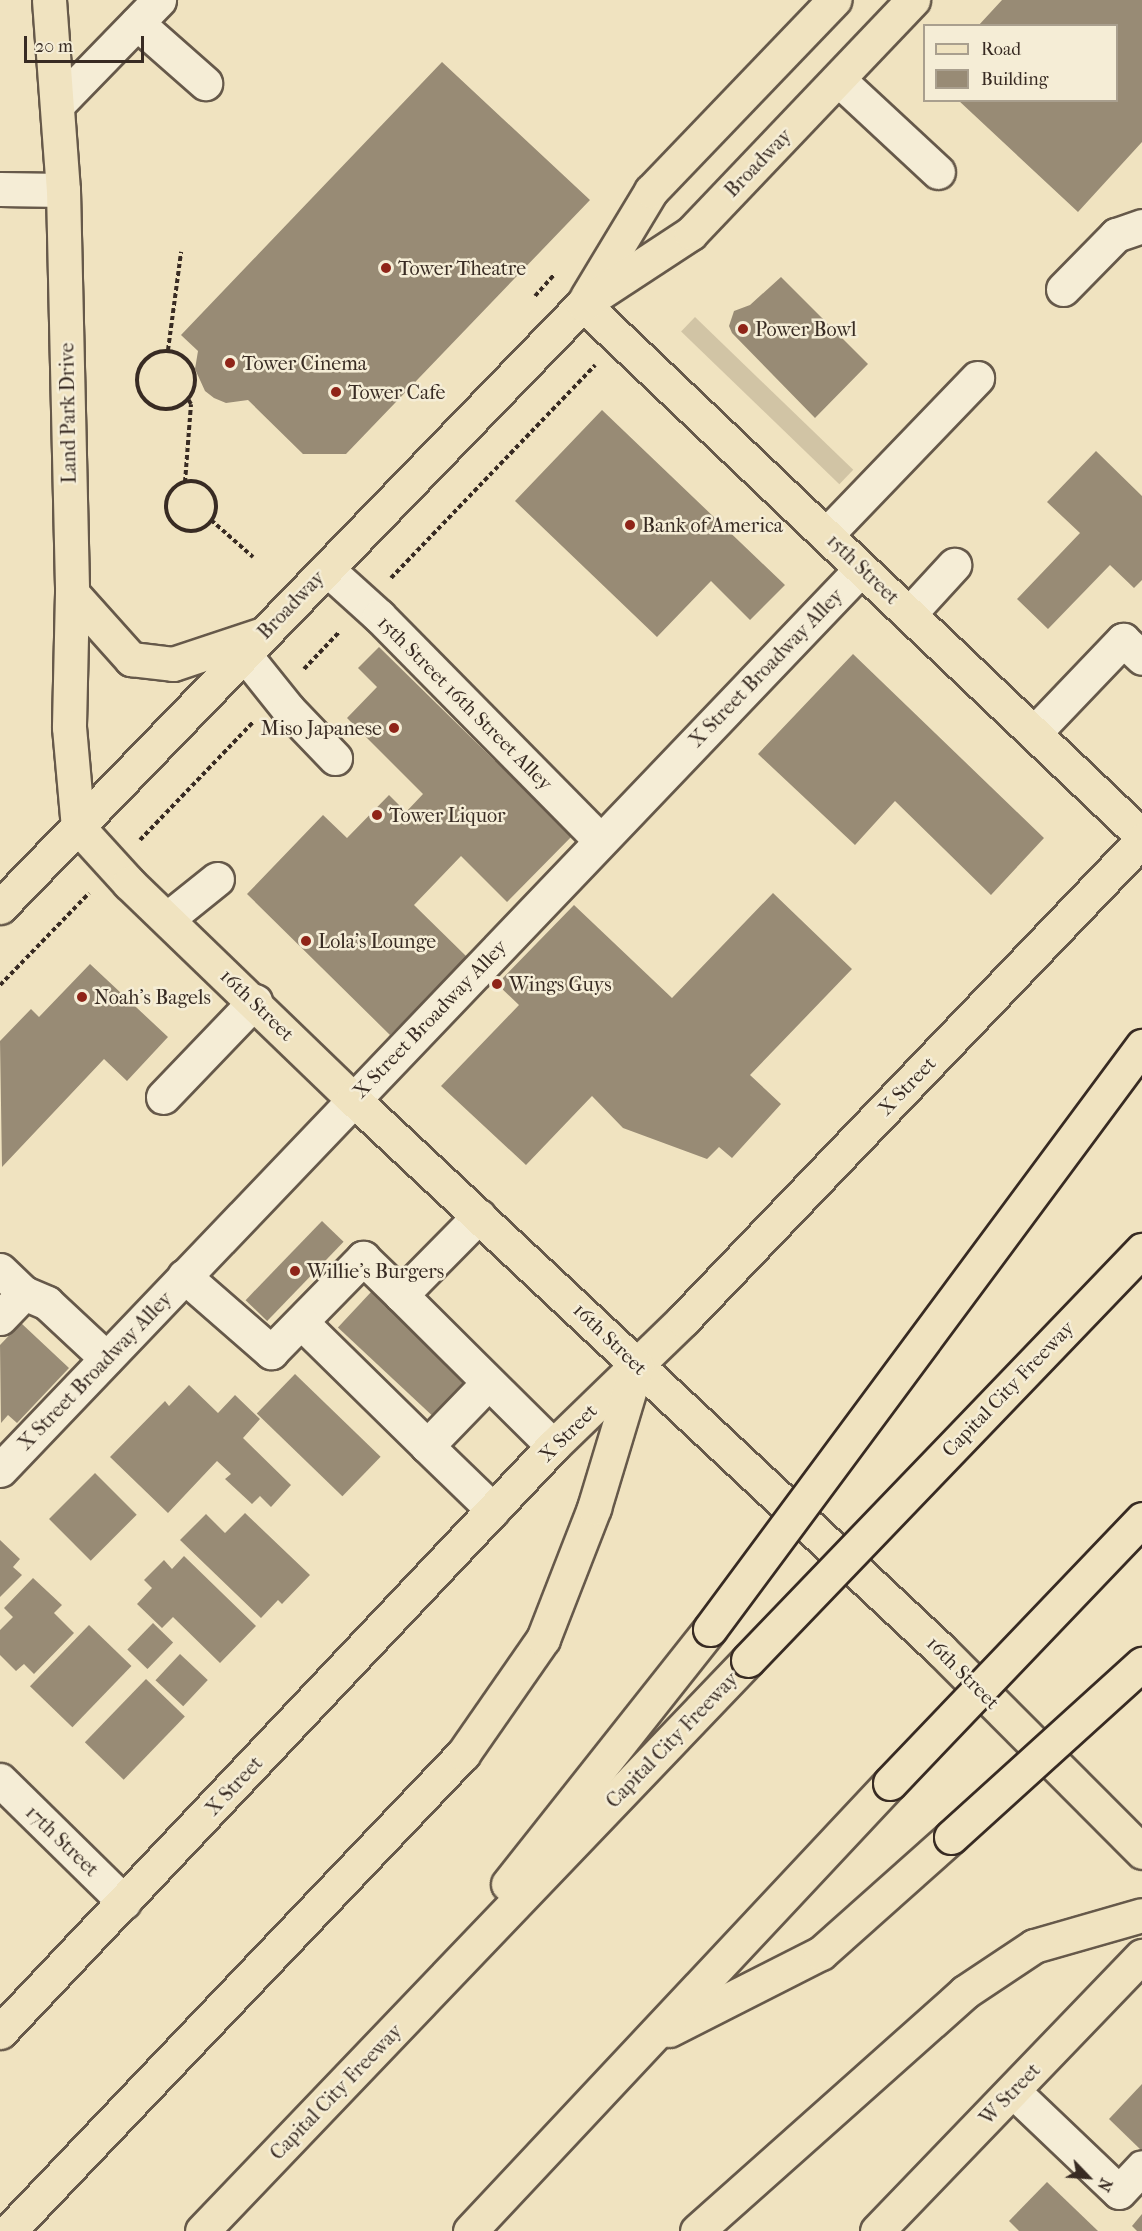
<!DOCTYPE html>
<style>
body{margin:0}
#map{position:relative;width:1142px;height:2231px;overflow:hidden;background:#f0e3c0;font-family:"IM FELL French Canon",serif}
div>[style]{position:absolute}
.green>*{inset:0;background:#d1c4a5;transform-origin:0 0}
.building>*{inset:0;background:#988b75;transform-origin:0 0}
.path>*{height:4px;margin-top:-2px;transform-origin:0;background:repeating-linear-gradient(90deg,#382b23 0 4.5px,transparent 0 7.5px)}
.path>.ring{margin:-2px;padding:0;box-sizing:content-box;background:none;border:4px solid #382b23;border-radius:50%}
.roads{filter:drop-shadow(2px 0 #66594a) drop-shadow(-2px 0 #66594a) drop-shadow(0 2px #66594a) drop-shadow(0 -2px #66594a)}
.minor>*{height:33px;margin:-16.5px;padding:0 16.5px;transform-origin:16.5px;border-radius:16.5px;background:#f5edd6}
.major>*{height:33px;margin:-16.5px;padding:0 16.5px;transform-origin:16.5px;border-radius:16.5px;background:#f0e3c0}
.highway>*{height:33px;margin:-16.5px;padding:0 16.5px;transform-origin:16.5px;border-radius:16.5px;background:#f0e3c0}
.bridges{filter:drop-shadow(2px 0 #382b23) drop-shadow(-2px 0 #382b23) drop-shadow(0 2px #382b23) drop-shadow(0 -2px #382b23)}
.highway-bridge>*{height:33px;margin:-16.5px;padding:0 16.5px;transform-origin:16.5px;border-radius:16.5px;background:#f0e3c0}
.dots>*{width:16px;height:16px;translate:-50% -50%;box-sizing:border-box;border:3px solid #f5edd6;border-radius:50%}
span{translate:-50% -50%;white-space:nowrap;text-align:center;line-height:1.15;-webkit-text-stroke:5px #f5edd6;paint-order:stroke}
.street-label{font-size:20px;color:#382b23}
.poi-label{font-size:20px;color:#382b23}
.left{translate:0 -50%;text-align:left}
.right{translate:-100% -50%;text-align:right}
.legend{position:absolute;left:923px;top:24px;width:195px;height:78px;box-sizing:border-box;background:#f5edd6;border:2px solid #a99f8e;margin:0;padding:8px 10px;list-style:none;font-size:18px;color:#382b23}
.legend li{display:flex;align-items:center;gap:12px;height:30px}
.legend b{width:30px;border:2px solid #a99f8e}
.north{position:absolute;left:1058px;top:2147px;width:60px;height:60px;-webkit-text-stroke:4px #f5edd6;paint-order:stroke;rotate:115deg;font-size:16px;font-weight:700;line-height:24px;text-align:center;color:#382b23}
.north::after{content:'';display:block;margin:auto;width:21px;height:27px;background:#382b23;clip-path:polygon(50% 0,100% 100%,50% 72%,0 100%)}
.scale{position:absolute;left:24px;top:36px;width:120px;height:27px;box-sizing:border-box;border:3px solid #382b23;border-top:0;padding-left:8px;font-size:18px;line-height:21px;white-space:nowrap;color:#382b23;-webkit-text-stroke:4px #f5edd6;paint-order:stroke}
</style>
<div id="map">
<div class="green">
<i style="left:695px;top:317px;width:220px;height:20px;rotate:44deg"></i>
</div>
<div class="building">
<i style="clip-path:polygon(1002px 0,1142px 0,1142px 142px,1078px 212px,958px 100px,1116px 100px,1116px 26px,978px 26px)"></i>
<i style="clip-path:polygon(442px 62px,590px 200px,346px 454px,303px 454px,248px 400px,226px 403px,214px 398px,205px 391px,195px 369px,198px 351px,181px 335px)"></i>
<i style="clip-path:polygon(781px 277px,868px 364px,815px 418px,732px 333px,729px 326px,734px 311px,750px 305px)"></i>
<i style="clip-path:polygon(602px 410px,785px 585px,750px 620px,711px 581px,657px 637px,515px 501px)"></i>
<i style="clip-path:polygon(1096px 451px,1142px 496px,1142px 580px,1134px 588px,1110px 565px,1048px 629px,1017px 599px,1080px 533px,1047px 502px)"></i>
<i style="clip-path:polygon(379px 647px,495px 761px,499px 756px,576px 832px,507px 902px,461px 856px,414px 905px,467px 957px,390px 1035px,247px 894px,323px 815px,347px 838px,389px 795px,406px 812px,423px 794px,347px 718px,377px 687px,358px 668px)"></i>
<i style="clip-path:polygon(853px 654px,1044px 838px,991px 895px,895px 801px,855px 845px,758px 754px)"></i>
<i style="clip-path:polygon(773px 893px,852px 969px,750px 1075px,781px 1104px,732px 1158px,719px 1147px,707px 1159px,623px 1128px,592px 1096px,526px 1165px,441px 1086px,519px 1005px,497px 984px,574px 905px,672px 998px)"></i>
<i style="clip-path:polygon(90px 964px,168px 1037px,127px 1081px,104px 1059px,2px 1167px,0 1041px,31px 1009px,39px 1017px)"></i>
<i style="left:322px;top:1221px;width:30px;height:110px;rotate:44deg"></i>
<i style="left:372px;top:1291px;width:131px;height:50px;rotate:43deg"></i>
<i style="clip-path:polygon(21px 1323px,69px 1368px,17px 1423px,8px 1415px,1px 1423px,0 1345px)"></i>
<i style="left:295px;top:1374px;width:119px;height:55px;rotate:44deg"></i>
<i style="clip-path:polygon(189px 1385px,218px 1413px,235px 1395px,260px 1419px,243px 1438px,291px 1485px,271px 1507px,260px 1496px,252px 1504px,225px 1479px,231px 1474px,217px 1461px,168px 1513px,110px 1457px,165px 1401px,169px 1406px)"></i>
<i style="left:95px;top:1473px;width:59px;height:65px;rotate:45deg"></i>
<i style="clip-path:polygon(245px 1513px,310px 1575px,282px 1604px,278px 1600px,261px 1618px,180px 1540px,206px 1514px,225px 1533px)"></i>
<i style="clip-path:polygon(0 1540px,20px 1559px,13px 1567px,22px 1575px,0 1597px)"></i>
<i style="clip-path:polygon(184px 1556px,256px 1626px,220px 1663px,173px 1617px,162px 1628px,137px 1604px,152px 1588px,144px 1580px,164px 1560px,172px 1569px)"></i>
<i style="clip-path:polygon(33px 1578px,62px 1605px,54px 1613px,74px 1633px,34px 1674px,24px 1664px,16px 1671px,0 1655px,0 1630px,13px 1617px,4px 1608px)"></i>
<i style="left:153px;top:1623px;width:28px;height:37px;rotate:44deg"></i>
<i style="left:89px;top:1625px;width:59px;height:85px;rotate:44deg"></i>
<i style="left:180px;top:1654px;width:38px;height:36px;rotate:43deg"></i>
<i style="left:146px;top:1679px;width:54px;height:88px;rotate:44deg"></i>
<i style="clip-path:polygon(1142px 2084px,1142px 2149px,1141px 2150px,1109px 2119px)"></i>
<i style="clip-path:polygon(1047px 2182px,1098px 2231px,1019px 2231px,1009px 2221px)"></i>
<i style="clip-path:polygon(1142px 2214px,1142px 2231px,1137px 2231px,1132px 2226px)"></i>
</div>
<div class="path">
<i style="left:535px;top:296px;width:28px;rotate:-48deg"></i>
<i style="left:168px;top:350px;width:99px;rotate:-82.4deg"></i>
<i class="ring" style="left:137px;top:351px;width:54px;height:54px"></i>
<i class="ring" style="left:166px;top:481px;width:46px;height:46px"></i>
<i style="left:185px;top:482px;width:78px;rotate:-85.6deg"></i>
<i style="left:191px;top:404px;width:6px;rotate:-121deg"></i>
<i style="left:211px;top:520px;width:56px;rotate:41.4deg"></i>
<i style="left:391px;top:578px;width:295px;rotate:-46.2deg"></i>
<i style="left:304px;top:669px;width:52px;rotate:-46.5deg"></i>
<i style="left:140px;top:840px;width:163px;rotate:-46.2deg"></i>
<i style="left:0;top:985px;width:128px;rotate:-45.9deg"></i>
</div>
<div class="roads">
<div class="minor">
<i style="left:137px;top:23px;width:91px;rotate:41.4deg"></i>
<i style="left:839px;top:80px;width:135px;rotate:42.9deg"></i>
<i style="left:58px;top:104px;width:145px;rotate:-45.8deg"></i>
<i style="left:0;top:189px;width:63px;rotate:0.9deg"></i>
<i style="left:1063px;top:289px;width:76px;rotate:-45.5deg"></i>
<i style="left:1116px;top:235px;width:28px;rotate:-19deg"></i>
<i style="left:826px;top:535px;width:218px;rotate:-46.1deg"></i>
<i style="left:327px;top:569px;width:70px;rotate:42.1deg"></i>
<i style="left:379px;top:616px;width:315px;rotate:45.4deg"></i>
<i style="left:909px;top:614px;width:67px;rotate:-47.4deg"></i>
<i style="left:244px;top:654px;width:70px;rotate:51.3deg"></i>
<i style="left:288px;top:709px;width:68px;rotate:46.2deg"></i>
<i style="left:1034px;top:733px;width:129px;rotate:-46.3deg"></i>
<i style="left:1123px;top:640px;width:26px;rotate:43deg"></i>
<i style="left:167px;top:919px;width:64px;rotate:-38.7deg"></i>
<i style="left:163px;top:1097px;width:133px;rotate:-46.2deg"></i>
<i style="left:0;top:1270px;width:33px;rotate:44deg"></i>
<i style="left:24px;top:1293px;width:25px;rotate:23deg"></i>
<i style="left:47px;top:1303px;width:81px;rotate:43deg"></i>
<i style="left:184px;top:1276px;width:116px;rotate:41.1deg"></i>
<i style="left:271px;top:1352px;width:132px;rotate:-45.6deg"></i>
<i style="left:363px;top:1258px;width:53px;rotate:44.2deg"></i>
<i style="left:401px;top:1295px;width:111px;rotate:-45.4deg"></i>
<i style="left:401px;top:1295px;width:214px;rotate:44.8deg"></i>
<i style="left:0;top:1318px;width:35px;rotate:-46deg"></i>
<i style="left:301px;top:1322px;width:177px;rotate:44.5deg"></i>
<i style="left:427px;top:1446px;width:88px;rotate:-45.9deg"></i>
<i style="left:427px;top:1446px;width:92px;rotate:44.1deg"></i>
<i style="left:0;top:1470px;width:1246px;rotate:-46.3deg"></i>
<i style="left:0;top:1780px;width:174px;rotate:44.5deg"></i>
<i style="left:1013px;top:2091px;width:146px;rotate:43.6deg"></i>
<i style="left:1119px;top:2192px;width:34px;rotate:-47deg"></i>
</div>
<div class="major">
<i style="left:49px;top:0;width:191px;rotate:85.8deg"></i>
<i style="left:63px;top:190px;width:403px;rotate:88.7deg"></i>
<i style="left:72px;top:593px;width:134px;rotate:91.3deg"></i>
<i style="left:69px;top:727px;width:100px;rotate:84.9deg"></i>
<i style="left:587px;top:297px;width:124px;rotate:-58.9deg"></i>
<i style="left:651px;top:191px;width:265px;rotate:-46.2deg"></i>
<i style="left:583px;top:304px;width:772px;rotate:43.58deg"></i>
<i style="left:72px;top:593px;width:89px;rotate:48.2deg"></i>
<i style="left:131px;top:659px;width:42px;rotate:6.8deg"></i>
<i style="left:173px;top:664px;width:92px;rotate:-18.4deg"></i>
<i style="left:78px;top:827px;width:76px;rotate:47.7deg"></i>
<i style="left:129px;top:883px;width:311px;rotate:44deg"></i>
<i style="left:353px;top:1099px;width:806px;rotate:43.14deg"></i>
<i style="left:941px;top:1650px;width:285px;rotate:45.1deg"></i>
<i style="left:0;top:907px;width:839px;rotate:-45.97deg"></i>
<i style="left:583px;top:304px;width:129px;rotate:-33.3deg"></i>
<i style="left:691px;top:233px;width:322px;rotate:-46.4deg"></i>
<i style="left:0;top:2032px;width:806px;rotate:-46.66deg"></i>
<i style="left:553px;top:1446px;width:181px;rotate:-44.1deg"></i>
<i style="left:683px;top:1320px;width:664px;rotate:-46.28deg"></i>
<i style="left:877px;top:2231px;width:382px;rotate:-46.1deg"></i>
</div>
<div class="highway">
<i style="left:508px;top:1884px;width:325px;rotate:-51.6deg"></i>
<i style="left:669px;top:2030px;width:170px;rotate:-26.9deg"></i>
<i style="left:821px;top:1953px;width:174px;rotate:-41.7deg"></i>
<i style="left:9px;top:2231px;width:659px;rotate:-46.42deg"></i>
<i style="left:463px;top:1754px;width:140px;rotate:-55.2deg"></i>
<i style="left:543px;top:1639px;width:141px;rotate:-68.7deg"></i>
<i style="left:594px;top:1508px;width:148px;rotate:-73.2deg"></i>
<i style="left:202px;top:2231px;width:790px;rotate:-46.28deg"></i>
<i style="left:470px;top:2231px;width:614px;rotate:-46.85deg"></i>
<i style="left:697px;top:2231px;width:359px;rotate:-41.7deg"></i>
<i style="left:965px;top:1992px;width:83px;rotate:-33.7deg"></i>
<i style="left:1034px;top:1946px;width:112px;rotate:-16deg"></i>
</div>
</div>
<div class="bridges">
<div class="highway-bridge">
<i style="left:710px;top:1629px;width:726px;rotate:-53.46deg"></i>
<i style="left:748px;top:1660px;width:569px;rotate:-46.14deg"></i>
<i style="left:890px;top:1783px;width:365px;rotate:-46.3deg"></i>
<i style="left:951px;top:1837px;width:258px;rotate:-42.2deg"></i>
</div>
</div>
<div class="dots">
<i style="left:386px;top:268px;background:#8f2418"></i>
<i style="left:743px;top:329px;background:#8f2418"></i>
<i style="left:230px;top:363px;background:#8f2418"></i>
<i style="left:336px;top:392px;background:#8f2418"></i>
<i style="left:630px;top:525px;background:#8f2418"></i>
<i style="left:394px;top:728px;background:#8f2418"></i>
<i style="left:377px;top:815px;background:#8f2418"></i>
<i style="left:306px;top:941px;background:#8f2418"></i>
<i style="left:497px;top:984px;background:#8f2418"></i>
<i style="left:82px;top:997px;background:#8f2418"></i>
<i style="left:295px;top:1271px;background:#8f2418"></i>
</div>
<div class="street-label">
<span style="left:758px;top:163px;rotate:-46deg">Broadway</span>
<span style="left:68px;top:413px;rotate:-91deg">Land Park Drive</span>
<span style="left:863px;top:569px;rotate:44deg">15th Street</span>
<span style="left:291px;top:605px;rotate:-46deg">Broadway</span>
<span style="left:766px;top:668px;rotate:-46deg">X Street Broadway Alley</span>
<span style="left:465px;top:703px;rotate:45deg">15th Street 16th Street Alley</span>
<span style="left:257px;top:1005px;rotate:44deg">16th Street</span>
<span style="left:430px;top:1019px;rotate:-46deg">X Street Broadway Alley</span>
<span style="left:907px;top:1086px;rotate:-46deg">X Street</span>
<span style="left:610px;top:1339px;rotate:44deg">16th Street</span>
<span style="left:95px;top:1371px;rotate:-46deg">X Street Broadway Alley</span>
<span style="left:1008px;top:1389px;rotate:-46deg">Capital City Freeway</span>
<span style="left:568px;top:1433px;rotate:-45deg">X Street</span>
<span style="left:963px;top:1673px;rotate:45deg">16th Street</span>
<span style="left:672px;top:1740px;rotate:-46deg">Capital City Freeway</span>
<span style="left:234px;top:1786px;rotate:-47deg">X Street</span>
<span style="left:62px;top:1841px;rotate:44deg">17th Street</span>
<span style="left:336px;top:2092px;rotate:-46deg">Capital City Freeway</span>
<span style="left:1010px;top:2094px;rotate:-46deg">W Street</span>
</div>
<div class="poi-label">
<span class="left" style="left:398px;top:268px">Tower Theatre</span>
<span class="left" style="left:755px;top:329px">Power Bowl</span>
<span class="left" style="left:242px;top:363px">Tower Cinema</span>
<span class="left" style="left:348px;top:392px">Tower Cafe</span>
<span class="left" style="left:642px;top:525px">Bank of America</span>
<span class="right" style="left:382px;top:728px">Miso Japanese</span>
<span class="left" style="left:389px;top:815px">Tower Liquor</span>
<span class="left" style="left:318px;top:941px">Lola's Lounge</span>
<span class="left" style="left:509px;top:984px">Wings Guys</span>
<span class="left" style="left:94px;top:997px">Noah's Bagels</span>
<span class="left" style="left:307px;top:1271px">Willie's Burgers</span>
</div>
<ul class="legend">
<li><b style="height:8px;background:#f0e3c0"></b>Road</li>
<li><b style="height:16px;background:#988b75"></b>Building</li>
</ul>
<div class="north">N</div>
<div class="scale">20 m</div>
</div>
